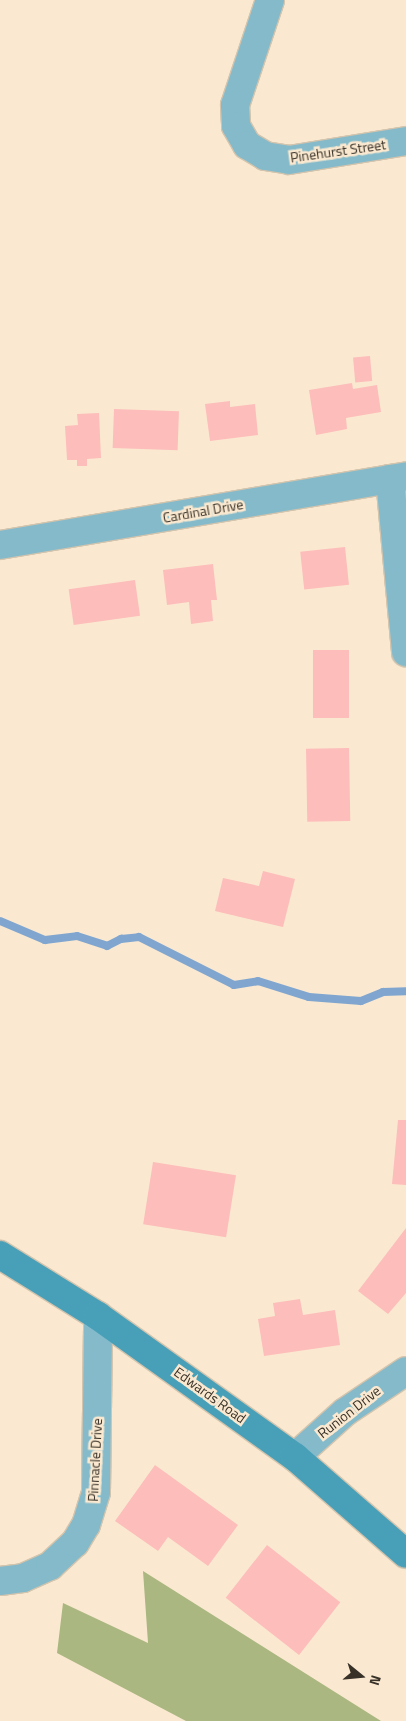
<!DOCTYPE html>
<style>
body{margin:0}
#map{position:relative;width:406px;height:1721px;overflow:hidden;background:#fae9d0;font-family:"Titillium Web",sans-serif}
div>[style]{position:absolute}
.forest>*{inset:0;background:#aab781}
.stream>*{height:8px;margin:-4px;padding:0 4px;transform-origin:4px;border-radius:4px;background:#80a6d0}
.building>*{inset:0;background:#fdbdbb;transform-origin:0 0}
.roads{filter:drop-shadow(1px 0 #d3c4ae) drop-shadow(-1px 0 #d3c4ae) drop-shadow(0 1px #d3c4ae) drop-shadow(0 -1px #d3c4ae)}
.street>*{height:28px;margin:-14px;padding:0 14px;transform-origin:14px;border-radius:14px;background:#84baca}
.secondary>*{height:28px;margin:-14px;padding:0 14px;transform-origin:14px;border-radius:14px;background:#48a0b8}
span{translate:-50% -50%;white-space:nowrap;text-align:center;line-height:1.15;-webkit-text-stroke:5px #fae9d0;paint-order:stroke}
.street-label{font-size:14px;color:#383128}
.north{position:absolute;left:336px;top:1651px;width:50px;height:50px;-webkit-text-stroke:4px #fae9d0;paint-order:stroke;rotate:107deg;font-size:14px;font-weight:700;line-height:20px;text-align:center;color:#383128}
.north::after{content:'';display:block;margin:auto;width:18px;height:22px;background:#383128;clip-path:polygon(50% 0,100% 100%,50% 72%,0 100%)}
</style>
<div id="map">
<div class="forest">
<i style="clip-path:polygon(143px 1571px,381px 1721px,186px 1721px,57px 1653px,63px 1603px,148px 1643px)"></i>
</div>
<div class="stream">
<i style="left:0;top:921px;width:49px;rotate:22.9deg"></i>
<i style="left:45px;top:940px;width:32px;rotate:-7deg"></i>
<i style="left:77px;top:936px;width:32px;rotate:18deg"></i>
<i style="left:107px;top:946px;width:16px;rotate:-27deg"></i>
<i style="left:121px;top:939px;width:18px;rotate:-6deg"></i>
<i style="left:139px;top:937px;width:106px;rotate:26.8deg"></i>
<i style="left:234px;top:985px;width:24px;rotate:-9deg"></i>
<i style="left:258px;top:981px;width:53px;rotate:17.4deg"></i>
<i style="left:309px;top:997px;width:52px;rotate:4.4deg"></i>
<i style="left:361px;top:1001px;width:24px;rotate:-22deg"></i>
<i style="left:383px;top:992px;width:23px;rotate:-2deg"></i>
</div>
<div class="building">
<i style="left:370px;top:356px;width:25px;height:17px;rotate:85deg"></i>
<i style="clip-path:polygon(352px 383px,353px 389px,377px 385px,381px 412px,346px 418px,347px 429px,316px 435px,309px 390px)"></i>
<i style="clip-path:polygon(230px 401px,230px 407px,255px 404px,258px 435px,210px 441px,205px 404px)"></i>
<i style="left:114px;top:409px;width:65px;height:39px;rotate:2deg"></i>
<i style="clip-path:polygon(99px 413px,101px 458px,87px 459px,87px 466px,77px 466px,77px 460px,67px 460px,65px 426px,78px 425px,77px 414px)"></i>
<i style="left:345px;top:547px;width:38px;height:45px;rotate:84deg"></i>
<i style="clip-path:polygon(213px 564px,217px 600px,211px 600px,213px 621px,191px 624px,189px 602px,167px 605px,163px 570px)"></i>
<i style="left:135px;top:580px;width:36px;height:67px;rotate:82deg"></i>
<i style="left:349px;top:650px;width:68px;height:36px;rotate:90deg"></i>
<i style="left:349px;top:748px;width:73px;height:43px;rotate:89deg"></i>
<i style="clip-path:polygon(263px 871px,295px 879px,283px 927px,215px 911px,223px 878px,259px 886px)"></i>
<i style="clip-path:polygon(398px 1120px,406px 1120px,406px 1185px,392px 1184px)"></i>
<i style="left:153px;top:1162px;width:84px;height:63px;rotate:9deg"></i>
<i style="clip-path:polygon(406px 1228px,406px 1293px,388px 1314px,358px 1291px)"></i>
<i style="clip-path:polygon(300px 1299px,303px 1315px,335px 1310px,340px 1345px,264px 1356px,258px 1319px,275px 1316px,273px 1303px)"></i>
<i style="clip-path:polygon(155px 1465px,238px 1525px,208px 1566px,168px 1537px,158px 1551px,115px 1521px)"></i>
<i style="left:267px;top:1545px;width:93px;height:67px;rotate:38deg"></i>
</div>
<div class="roads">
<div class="street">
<i style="left:270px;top:0;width:111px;rotate:108.4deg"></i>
<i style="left:235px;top:105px;width:21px;rotate:87deg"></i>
<i style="left:236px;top:126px;width:22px;rotate:60deg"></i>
<i style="left:247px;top:145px;width:21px;rotate:31deg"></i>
<i style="left:265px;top:156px;width:24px;rotate:9deg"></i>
<i style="left:289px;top:160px;width:119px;rotate:-9.2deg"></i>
<i style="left:390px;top:479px;width:174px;rotate:84.7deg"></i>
<i style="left:0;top:545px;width:412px;rotate:-9.6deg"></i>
<i style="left:295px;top:1457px;width:67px;rotate:-42deg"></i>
<i style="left:345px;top:1412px;width:73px;rotate:-33.9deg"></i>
<i style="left:0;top:1581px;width:23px;rotate:-7deg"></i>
<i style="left:23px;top:1578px;width:30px;rotate:-24deg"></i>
<i style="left:50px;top:1566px;width:34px;rotate:-43deg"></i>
<i style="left:75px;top:1543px;width:21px;rotate:-59deg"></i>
<i style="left:86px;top:1525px;width:34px;rotate:-73deg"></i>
<i style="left:96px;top:1492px;width:176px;rotate:-89.3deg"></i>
</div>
<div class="secondary">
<i style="left:0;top:1255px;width:115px;rotate:31.9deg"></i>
<i style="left:98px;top:1316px;width:242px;rotate:35.6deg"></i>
<i style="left:295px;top:1457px;width:147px;rotate:41.1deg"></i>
</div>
</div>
<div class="street-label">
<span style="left:338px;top:151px;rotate:-8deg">Pinehurst Street</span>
<span style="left:203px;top:511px;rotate:-10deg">Cardinal Drive</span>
<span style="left:210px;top:1395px;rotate:36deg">Edwards Road</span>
<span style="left:349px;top:1412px;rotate:-38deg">Runion Drive</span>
<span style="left:95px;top:1460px;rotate:-87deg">Pinnacle Drive</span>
</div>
<div class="north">N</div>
</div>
